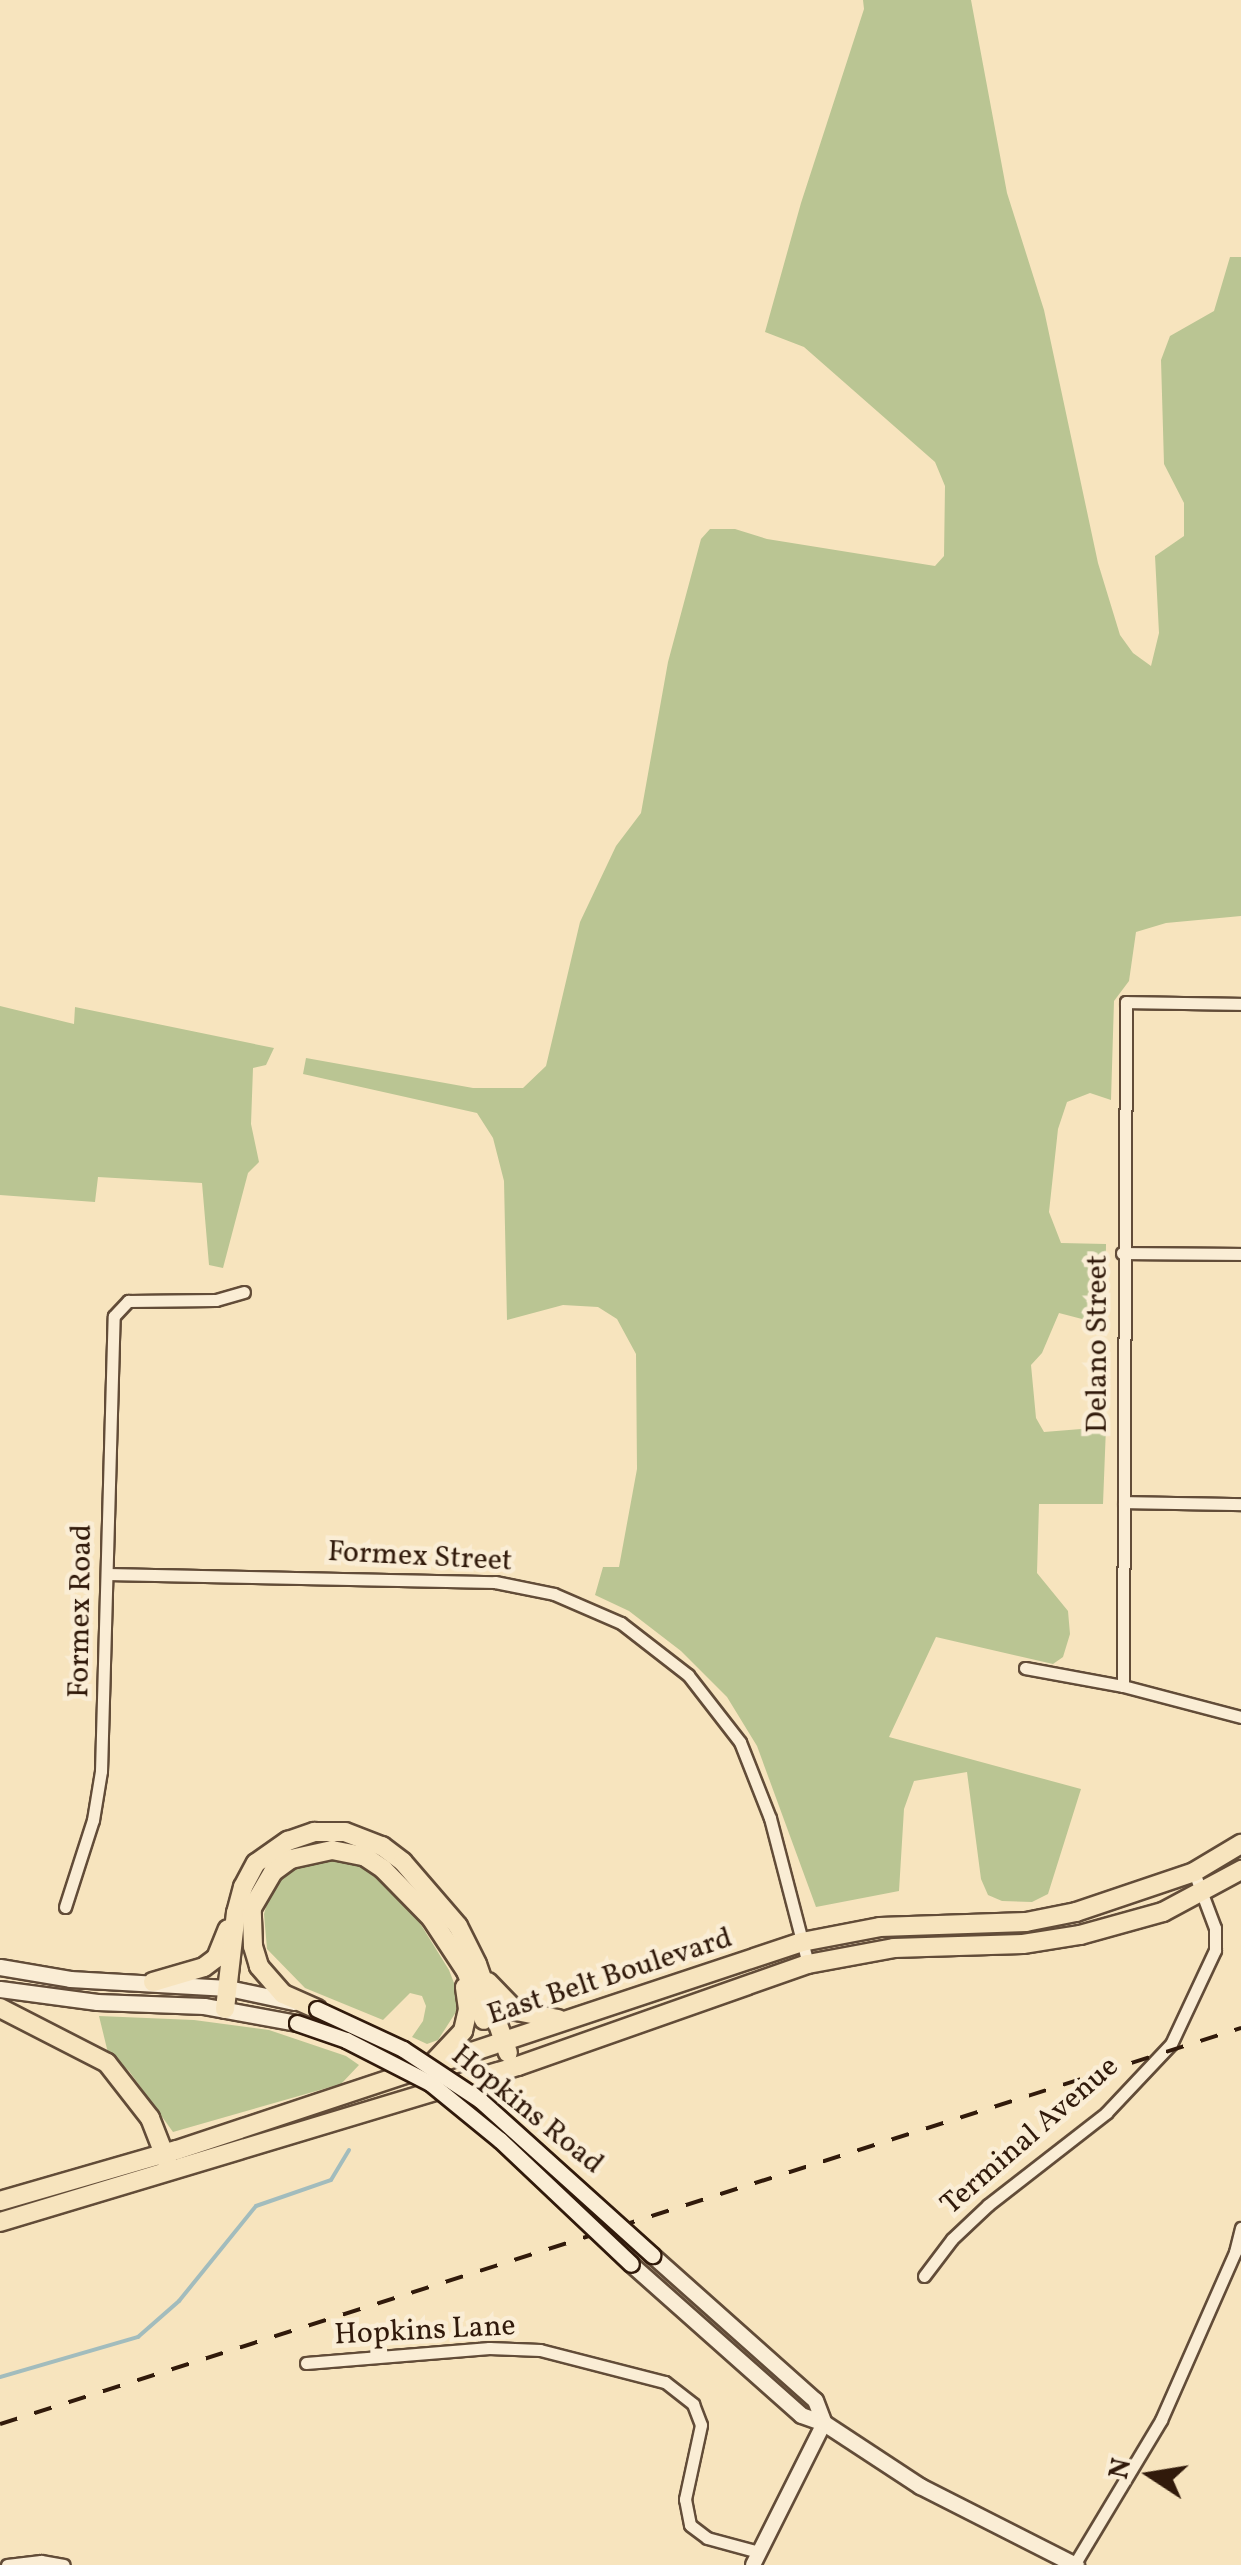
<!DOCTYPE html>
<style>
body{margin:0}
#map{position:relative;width:1241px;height:2565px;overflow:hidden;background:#f7e4be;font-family:Vollkorn,serif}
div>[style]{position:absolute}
.green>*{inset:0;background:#bac593}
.stream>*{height:4px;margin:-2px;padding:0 2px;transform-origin:2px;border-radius:2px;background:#a2bcbd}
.roads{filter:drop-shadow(2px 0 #624c38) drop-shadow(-2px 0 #624c38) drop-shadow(0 2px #624c38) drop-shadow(0 -2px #624c38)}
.minor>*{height:11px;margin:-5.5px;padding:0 5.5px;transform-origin:5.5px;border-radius:5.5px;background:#faedd5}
.tertiary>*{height:14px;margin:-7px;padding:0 7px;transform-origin:7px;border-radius:7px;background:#faedd5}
.secondary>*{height:15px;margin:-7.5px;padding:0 7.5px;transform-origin:7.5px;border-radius:7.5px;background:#faedd5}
.primary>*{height:18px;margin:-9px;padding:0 9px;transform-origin:9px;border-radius:9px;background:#f7e4be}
.rail>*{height:4px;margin-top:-2px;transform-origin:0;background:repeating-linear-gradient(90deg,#311a0b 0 18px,transparent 0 36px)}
.bridges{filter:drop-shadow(2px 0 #311a0b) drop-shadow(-2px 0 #311a0b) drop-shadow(0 2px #311a0b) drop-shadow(0 -2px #311a0b)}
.secondary-bridge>*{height:15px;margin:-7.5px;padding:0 7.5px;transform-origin:7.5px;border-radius:7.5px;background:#faedd5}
span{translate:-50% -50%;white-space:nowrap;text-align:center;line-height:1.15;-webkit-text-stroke:9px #faedd5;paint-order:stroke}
.street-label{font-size:30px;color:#311a0b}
.north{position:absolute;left:1101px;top:2425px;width:100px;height:100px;-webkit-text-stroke:8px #faedd5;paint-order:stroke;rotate:282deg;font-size:28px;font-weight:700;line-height:40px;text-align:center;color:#311a0b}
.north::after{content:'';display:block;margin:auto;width:35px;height:45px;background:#311a0b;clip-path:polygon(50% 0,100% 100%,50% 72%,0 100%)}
</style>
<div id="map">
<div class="green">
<i style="clip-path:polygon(863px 0,971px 0,1007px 193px,1044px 310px,1098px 563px,1120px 635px,1133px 653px,1151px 666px,1159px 633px,1155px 556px,1184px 536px,1184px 503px,1164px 464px,1161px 360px,1170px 336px,1214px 311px,1230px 257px,1241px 257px,1241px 916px,1166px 923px,1136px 932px,1129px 981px,1114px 1001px,1111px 1100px,1090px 1093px,1067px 1102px,1058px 1129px,1049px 1212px,1061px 1243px,1106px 1244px,1105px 1325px,1059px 1313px,1042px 1353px,1031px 1365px,1036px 1418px,1044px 1432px,1106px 1427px,1103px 1504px,1039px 1504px,1037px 1573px,1068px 1611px,1070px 1634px,1063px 1657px,1053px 1664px,936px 1637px,889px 1737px,1081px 1789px,1048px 1894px,1032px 1902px,1002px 1901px,988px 1895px,981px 1879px,967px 1772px,914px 1781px,904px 1809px,899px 1891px,816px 1907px,757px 1746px,727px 1697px,681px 1651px,629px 1611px,595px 1595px,603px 1567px,619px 1567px,637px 1469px,636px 1354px,617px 1319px,598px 1307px,563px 1305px,507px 1320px,504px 1181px,493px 1138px,477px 1113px,303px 1074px,306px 1058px,473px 1088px,523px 1088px,546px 1066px,580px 922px,616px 846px,641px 813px,668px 662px,701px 539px,710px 529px,735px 529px,767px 539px,935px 566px,944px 556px,945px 486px,935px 462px,804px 347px,765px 332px,801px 203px,864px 9px)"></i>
<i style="clip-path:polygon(0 1006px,74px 1024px,75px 1007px,274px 1048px,266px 1065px,253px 1068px,251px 1124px,259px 1162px,248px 1173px,223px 1268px,209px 1265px,202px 1183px,98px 1177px,95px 1202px,0 1195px)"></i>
<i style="clip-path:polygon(343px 1860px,372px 1872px,387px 1885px,413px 1912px,449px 1970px,459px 1996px,456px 2012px,438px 2040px,427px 2044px,412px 2037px,423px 2021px,426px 2006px,422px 1996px,410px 1993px,383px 2020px,305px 1988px,267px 1949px,264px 1914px,269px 1897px,285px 1873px,307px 1864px)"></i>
<i style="clip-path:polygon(99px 2016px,194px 2020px,269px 2030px,346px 2056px,359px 2065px,341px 2084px,173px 2132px,129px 2071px,108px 2053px)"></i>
</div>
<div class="stream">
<i style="left:0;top:2377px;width:144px;rotate:-16.2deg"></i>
<i style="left:138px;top:2337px;width:55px;rotate:-41.3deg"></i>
<i style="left:179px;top:2301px;width:122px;rotate:-51deg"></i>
<i style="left:256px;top:2206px;width:79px;rotate:-19.1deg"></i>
<i style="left:331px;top:2180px;width:35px;rotate:-59deg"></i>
</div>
<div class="roads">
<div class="minor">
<i style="left:1122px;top:1253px;width:119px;rotate:0.5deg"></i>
<i style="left:1124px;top:1502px;width:117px;rotate:1deg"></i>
<i style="left:107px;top:1574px;width:388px;rotate:1.2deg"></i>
<i style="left:495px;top:1582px;width:60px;rotate:11.5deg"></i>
<i style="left:554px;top:1594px;width:73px;rotate:23.4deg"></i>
<i style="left:621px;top:1623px;width:85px;rotate:37.8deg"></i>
<i style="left:688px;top:1675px;width:85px;rotate:52.2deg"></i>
<i style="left:740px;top:1742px;width:82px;rotate:68.5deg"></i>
<i style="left:770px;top:1818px;width:151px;rotate:75.4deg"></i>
<i style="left:1025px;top:1668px;width:100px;rotate:10.4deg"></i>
<i style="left:1123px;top:1686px;width:122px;rotate:14.7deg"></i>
<i style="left:1123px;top:1686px;width:684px;rotate:-89.75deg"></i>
<i style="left:1126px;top:1002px;width:115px;rotate:1deg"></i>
<i style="left:65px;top:1907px;width:91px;rotate:-72.2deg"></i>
<i style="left:93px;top:1820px;width:50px;rotate:-80.7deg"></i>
<i style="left:101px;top:1771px;width:455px;rotate:-88.4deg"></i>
<i style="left:114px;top:1316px;width:21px;rotate:-47deg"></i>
<i style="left:128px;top:1301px;width:88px;rotate:-0.7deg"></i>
<i style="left:216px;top:1300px;width:29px;rotate:-16deg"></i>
<i style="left:924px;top:2276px;width:46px;rotate:-52.9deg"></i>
<i style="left:952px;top:2239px;width:50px;rotate:-43.4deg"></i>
<i style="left:988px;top:2205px;width:150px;rotate:-37.9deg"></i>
<i style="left:1106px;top:2113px;width:95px;rotate:-46.7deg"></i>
<i style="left:1171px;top:2044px;width:104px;rotate:-64.9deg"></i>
<i style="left:1215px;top:1950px;width:22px;rotate:-90deg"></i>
<i style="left:1215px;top:1928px;width:60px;rotate:-110.6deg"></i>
<i style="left:306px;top:2363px;width:184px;rotate:-4.7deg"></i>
<i style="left:489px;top:2348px;width:51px;rotate:2.2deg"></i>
<i style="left:540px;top:2350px;width:129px;rotate:14.4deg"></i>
<i style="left:665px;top:2382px;width:36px;rotate:38deg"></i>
<i style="left:693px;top:2404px;width:22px;rotate:69deg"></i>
<i style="left:701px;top:2425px;width:76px;rotate:102.2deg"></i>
<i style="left:685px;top:2499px;width:26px;rotate:79deg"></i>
<i style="left:690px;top:2525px;width:21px;rotate:37deg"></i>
<i style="left:707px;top:2538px;width:54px;rotate:15.1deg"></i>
<i style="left:7px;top:2565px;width:34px;rotate:-7deg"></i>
<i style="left:41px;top:2561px;width:23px;rotate:10deg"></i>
<i style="left:1074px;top:2565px;width:169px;rotate:-59deg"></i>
<i style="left:1161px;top:2420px;width:184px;rotate:-66.2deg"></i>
<i style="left:1235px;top:2252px;width:25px;rotate:-76deg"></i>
</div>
<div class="tertiary">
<i style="left:753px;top:2565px;width:159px;rotate:-63.4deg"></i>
</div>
<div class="secondary">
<i style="left:0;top:1967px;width:71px;rotate:9.7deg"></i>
<i style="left:70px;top:1979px;width:158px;rotate:3.3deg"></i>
<i style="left:228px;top:1988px;width:67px;rotate:12deg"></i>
<i style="left:0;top:1989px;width:98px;rotate:7.6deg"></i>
<i style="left:97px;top:2002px;width:107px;rotate:2.1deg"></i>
<i style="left:204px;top:2006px;width:95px;rotate:10.4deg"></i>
<i style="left:652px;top:2255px;width:218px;rotate:41.7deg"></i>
<i style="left:815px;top:2400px;width:25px;rotate:69deg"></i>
<i style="left:631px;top:2264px;width:227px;rotate:41.6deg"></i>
<i style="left:801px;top:2415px;width:24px;rotate:19deg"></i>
<i style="left:824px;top:2423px;width:115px;rotate:33.3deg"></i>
<i style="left:920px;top:2486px;width:175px;rotate:26.9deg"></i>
</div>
<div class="primary">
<i style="left:153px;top:1982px;width:53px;rotate:-16.4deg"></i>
<i style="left:204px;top:1967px;width:15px;rotate:-37deg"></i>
<i style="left:216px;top:1958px;width:31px;rotate:-68deg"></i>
<i style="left:488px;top:1982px;width:40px;rotate:46deg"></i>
<i style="left:516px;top:2011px;width:43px;rotate:10.8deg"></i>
<i style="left:0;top:2008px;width:120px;rotate:27.2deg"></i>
<i style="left:107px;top:2063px;width:70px;rotate:52deg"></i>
<i style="left:150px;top:2118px;width:49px;rotate:68.6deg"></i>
<i style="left:225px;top:2009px;width:97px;rotate:-83.5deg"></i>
<i style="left:236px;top:1913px;width:27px;rotate:-75deg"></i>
<i style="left:243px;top:1887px;width:27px;rotate:-62deg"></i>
<i style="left:256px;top:1863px;width:39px;rotate:-35deg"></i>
<i style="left:288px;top:1841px;width:28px;rotate:-19deg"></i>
<i style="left:314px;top:1832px;width:31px"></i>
<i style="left:345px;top:1832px;width:40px;rotate:21deg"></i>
<i style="left:382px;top:1846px;width:26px;rotate:37deg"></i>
<i style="left:403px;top:1862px;width:84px;rotate:49.3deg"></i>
<i style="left:458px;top:1926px;width:42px;rotate:63.4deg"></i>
<i style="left:477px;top:1964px;width:94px;rotate:70.8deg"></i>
<i style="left:317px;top:2009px;width:37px;rotate:-156deg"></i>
<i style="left:283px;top:1994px;width:37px;rotate:-131deg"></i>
<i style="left:259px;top:1966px;width:21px;rotate:-107deg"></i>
<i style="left:253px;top:1946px;width:38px;rotate:-92deg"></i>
<i style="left:252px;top:1908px;width:42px;rotate:-59.7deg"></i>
<i style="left:273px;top:1872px;width:22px;rotate:-36deg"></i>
<i style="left:291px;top:1859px;width:42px;rotate:-12.4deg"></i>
<i style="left:332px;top:1850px;width:33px;rotate:11deg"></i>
<i style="left:364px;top:1856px;width:23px;rotate:34deg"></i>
<i style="left:383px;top:1869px;width:69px;rotate:45.6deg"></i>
<i style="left:431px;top:1918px;width:64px;rotate:56.6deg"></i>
<i style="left:466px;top:1971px;width:52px;rotate:69.8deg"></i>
<i style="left:433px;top:2063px;width:44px;rotate:-46.8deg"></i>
<i style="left:463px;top:2031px;width:23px;rotate:-77deg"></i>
<i style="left:468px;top:2009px;width:22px;rotate:-98deg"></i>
<i style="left:0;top:2201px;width:184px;rotate:-16.1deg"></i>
<i style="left:177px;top:2150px;width:659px;rotate:-18.41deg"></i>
<i style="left:802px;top:1942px;width:79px;rotate:-10.9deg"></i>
<i style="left:880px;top:1927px;width:146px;rotate:-2deg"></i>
<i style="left:1026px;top:1922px;width:51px;rotate:-11.3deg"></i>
<i style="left:1076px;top:1912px;width:125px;rotate:-18.7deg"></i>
<i style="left:1194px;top:1872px;width:55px;rotate:-30.8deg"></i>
<i style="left:0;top:2222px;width:541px;rotate:-16.76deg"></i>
<i style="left:518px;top:2066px;width:307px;rotate:-19.4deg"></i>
<i style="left:808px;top:1964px;width:87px;rotate:-10.5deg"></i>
<i style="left:894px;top:1948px;width:129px;rotate:-1.8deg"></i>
<i style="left:1023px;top:1944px;width:58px;rotate:-9deg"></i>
<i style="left:1080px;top:1935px;width:86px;rotate:-15.5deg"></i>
<i style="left:1163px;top:1912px;width:89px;rotate:-28.3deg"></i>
</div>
</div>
<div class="rail">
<i style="left:0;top:2424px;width:1303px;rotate:-17.7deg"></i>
</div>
<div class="bridges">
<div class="secondary-bridge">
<i style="left:317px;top:2009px;width:95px;rotate:24.9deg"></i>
<i style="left:403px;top:2049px;width:92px;rotate:33.5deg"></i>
<i style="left:480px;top:2100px;width:232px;rotate:42deg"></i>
<i style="left:297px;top:2023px;width:52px;rotate:19.1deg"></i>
<i style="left:346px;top:2040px;width:94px;rotate:27.1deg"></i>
<i style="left:430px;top:2083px;width:90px;rotate:39.2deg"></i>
<i style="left:500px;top:2140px;width:180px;rotate:43.4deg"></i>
</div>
</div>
<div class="street-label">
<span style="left:1098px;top:1344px;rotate:-90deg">Delano Street</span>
<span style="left:420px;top:1557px;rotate:3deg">Formex Street</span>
<span style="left:81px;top:1611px;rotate:-89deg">Formex Road</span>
<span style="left:610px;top:1977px;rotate:-18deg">East Belt Boulevard</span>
<span style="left:527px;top:2110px;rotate:39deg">Hopkins Road</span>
<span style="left:1030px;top:2136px;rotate:-41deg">Terminal Avenue</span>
<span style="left:425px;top:2331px;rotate:-3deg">Hopkins Lane</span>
</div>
<div class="north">N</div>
</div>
